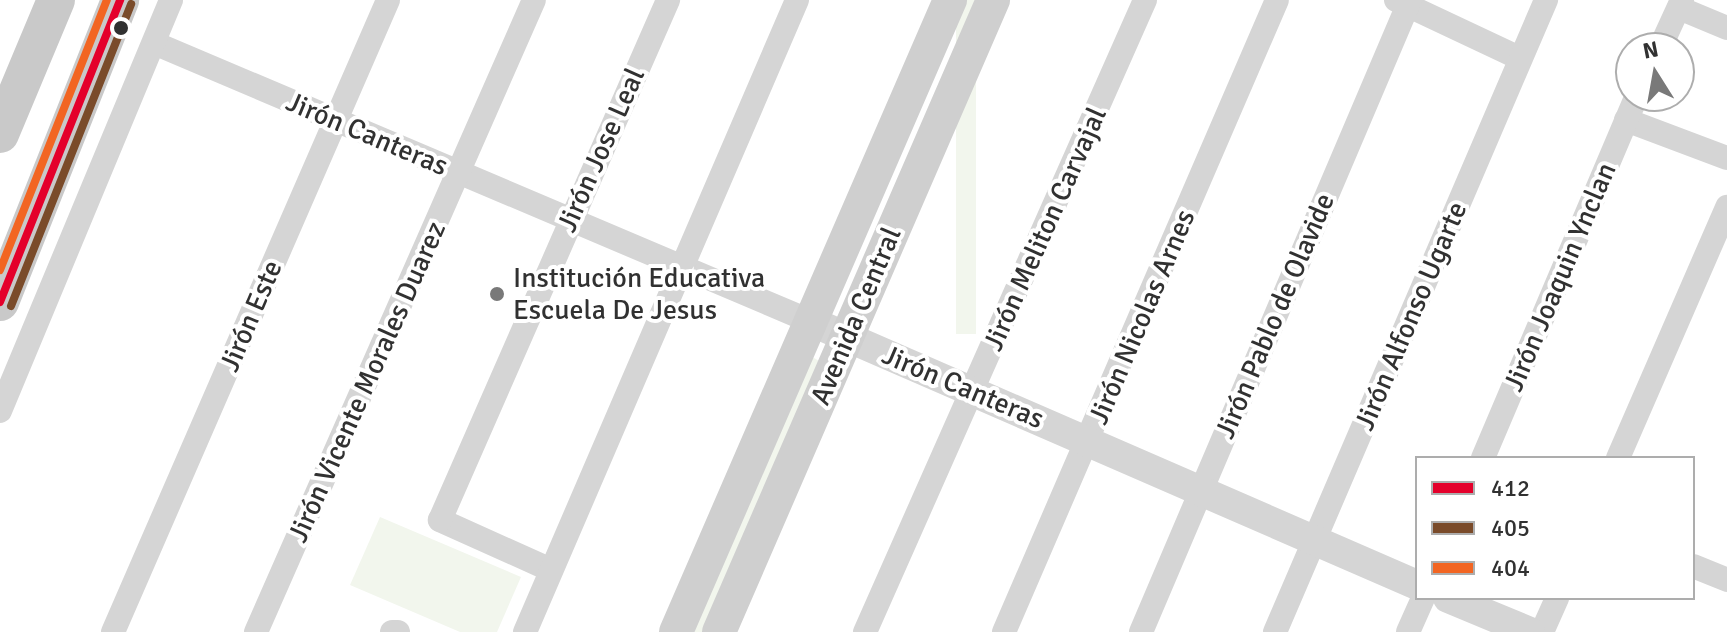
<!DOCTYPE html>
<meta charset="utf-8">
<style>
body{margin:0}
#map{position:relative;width:1727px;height:632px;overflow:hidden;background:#fff;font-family:Signika,sans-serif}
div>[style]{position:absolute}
.green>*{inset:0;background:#f2f6ed;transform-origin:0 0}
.minor>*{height:24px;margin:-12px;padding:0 12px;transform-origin:12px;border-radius:12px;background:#d5d5d5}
.tertiary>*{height:30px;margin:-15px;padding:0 15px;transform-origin:15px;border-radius:15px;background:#d5d5d5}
.secondary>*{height:34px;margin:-17px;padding:0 17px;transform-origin:17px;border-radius:17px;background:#cfcfcf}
.primary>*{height:38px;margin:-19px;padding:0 19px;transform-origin:19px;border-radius:19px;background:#c9c9c9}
.bus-1>*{height:8px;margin:-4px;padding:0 4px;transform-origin:4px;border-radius:4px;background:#e4002b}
.bus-2>*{height:8px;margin:-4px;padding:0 4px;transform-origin:4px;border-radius:4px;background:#7a4b2a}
.bus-3>*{height:8px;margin:-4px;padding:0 4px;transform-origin:4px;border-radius:4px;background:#f26522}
.dots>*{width:22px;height:22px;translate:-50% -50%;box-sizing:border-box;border:4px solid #fff;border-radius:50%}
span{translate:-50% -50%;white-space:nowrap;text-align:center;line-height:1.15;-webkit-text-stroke:8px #fff;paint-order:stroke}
.street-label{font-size:28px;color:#313131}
.poi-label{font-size:28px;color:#313131}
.left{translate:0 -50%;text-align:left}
.legend{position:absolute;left:1415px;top:456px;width:280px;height:144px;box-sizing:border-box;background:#fff;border:2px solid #adadad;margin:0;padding:10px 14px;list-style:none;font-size:24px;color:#313131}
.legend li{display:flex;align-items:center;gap:16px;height:40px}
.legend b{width:40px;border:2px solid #adadad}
.north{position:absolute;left:1615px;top:32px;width:80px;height:80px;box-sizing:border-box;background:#fff;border:2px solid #adadad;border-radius:50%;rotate:349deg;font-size:22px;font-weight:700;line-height:32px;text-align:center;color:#313131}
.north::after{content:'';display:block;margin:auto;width:28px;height:36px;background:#797979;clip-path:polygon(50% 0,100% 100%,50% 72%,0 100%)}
</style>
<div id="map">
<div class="green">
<i style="left:956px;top:0;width:20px;height:334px"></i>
<i style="clip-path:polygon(807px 354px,821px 362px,704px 632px,694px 632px)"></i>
<i style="clip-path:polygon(380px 517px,521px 577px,497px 632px,460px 632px,350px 585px)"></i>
</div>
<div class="minor">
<i style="left:1396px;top:0;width:136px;rotate:25.2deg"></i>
<i style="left:1679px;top:8px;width:52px;rotate:22.6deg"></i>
<i style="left:154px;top:43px;width:712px;rotate:22.97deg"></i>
<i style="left:1660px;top:48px;width:53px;rotate:-65.4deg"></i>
<i style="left:1626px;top:120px;width:108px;rotate:20.6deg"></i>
<i style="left:0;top:411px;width:445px;rotate:-67.4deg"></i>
<i style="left:1483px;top:458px;width:393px;rotate:-67deg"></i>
<i style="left:1618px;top:458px;width:274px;rotate:-66.5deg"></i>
<i style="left:1693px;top:566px;width:37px;rotate:22deg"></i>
<i style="left:551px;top:570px;width:122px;rotate:-155.8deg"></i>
<i style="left:440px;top:520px;width:568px;rotate:-66.32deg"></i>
<i style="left:113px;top:632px;width:689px;rotate:-66.48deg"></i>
<i style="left:256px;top:632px;width:690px;rotate:-66.26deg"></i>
<i style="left:392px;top:632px;width:6px"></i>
<i style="left:525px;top:632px;width:688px;rotate:-66.71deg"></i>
<i style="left:865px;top:632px;width:691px;rotate:-66.1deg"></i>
<i style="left:1004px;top:632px;width:688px;rotate:-66.64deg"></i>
<i style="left:1141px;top:632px;width:687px;rotate:-66.94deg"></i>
<i style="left:1275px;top:632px;width:688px;rotate:-66.79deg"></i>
<i style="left:1408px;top:632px;width:37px;rotate:-66deg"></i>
<i style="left:1542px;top:632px;width:37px;rotate:-66deg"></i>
</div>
<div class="tertiary">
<i style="left:810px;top:321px;width:662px;rotate:23.51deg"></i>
<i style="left:1448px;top:598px;width:89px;rotate:22.5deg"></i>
</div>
<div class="secondary">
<i style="left:676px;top:632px;width:689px;rotate:-66.56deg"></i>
<i style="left:719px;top:632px;width:689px;rotate:-66.56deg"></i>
</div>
<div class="primary">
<i style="left:0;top:134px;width:145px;rotate:-67.3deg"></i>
<i style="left:0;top:302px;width:325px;rotate:-68.3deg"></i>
</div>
<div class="bus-1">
<i style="left:0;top:302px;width:325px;rotate:-68.3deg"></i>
</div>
<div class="bus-2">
<i style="left:11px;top:306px;width:325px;rotate:-68.3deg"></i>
</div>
<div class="bus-3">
<i style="left:0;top:270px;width:290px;rotate:-68.4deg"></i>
</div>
<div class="dots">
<i style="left:121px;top:28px;background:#313131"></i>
<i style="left:497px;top:294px;background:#797979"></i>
</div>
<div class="street-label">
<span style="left:367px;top:134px;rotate:23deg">Jirón Canteras</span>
<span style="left:601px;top:150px;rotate:-66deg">Jirón Jose Leal</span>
<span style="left:1045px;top:229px;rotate:-66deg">Jirón Meliton Carvajal</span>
<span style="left:1560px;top:277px;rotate:-67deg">Jirón Joaquin Ynclan</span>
<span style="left:251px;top:316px;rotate:-67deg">Jirón Este</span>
<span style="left:856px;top:316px;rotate:-67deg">Avenida Central</span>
<span style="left:1275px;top:316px;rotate:-67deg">Jirón Pablo de Olavide</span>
<span style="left:1411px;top:316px;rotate:-67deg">Jirón Alfonso Ugarte</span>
<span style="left:1142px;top:317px;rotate:-67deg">Jirón Nicolas Arnes</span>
<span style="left:367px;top:382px;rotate:-66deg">Jirón Vicente Morales Duarez</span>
<span style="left:963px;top:387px;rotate:23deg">Jirón Canteras</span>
</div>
<div class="poi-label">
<span class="left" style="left:513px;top:294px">Institución Educativa<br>Escuela De Jesus</span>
</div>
<ul class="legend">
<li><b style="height:10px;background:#e4002b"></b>412</li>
<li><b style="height:10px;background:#7a4b2a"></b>405</li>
<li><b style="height:10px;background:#f26522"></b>404</li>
</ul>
<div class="north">N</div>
</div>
